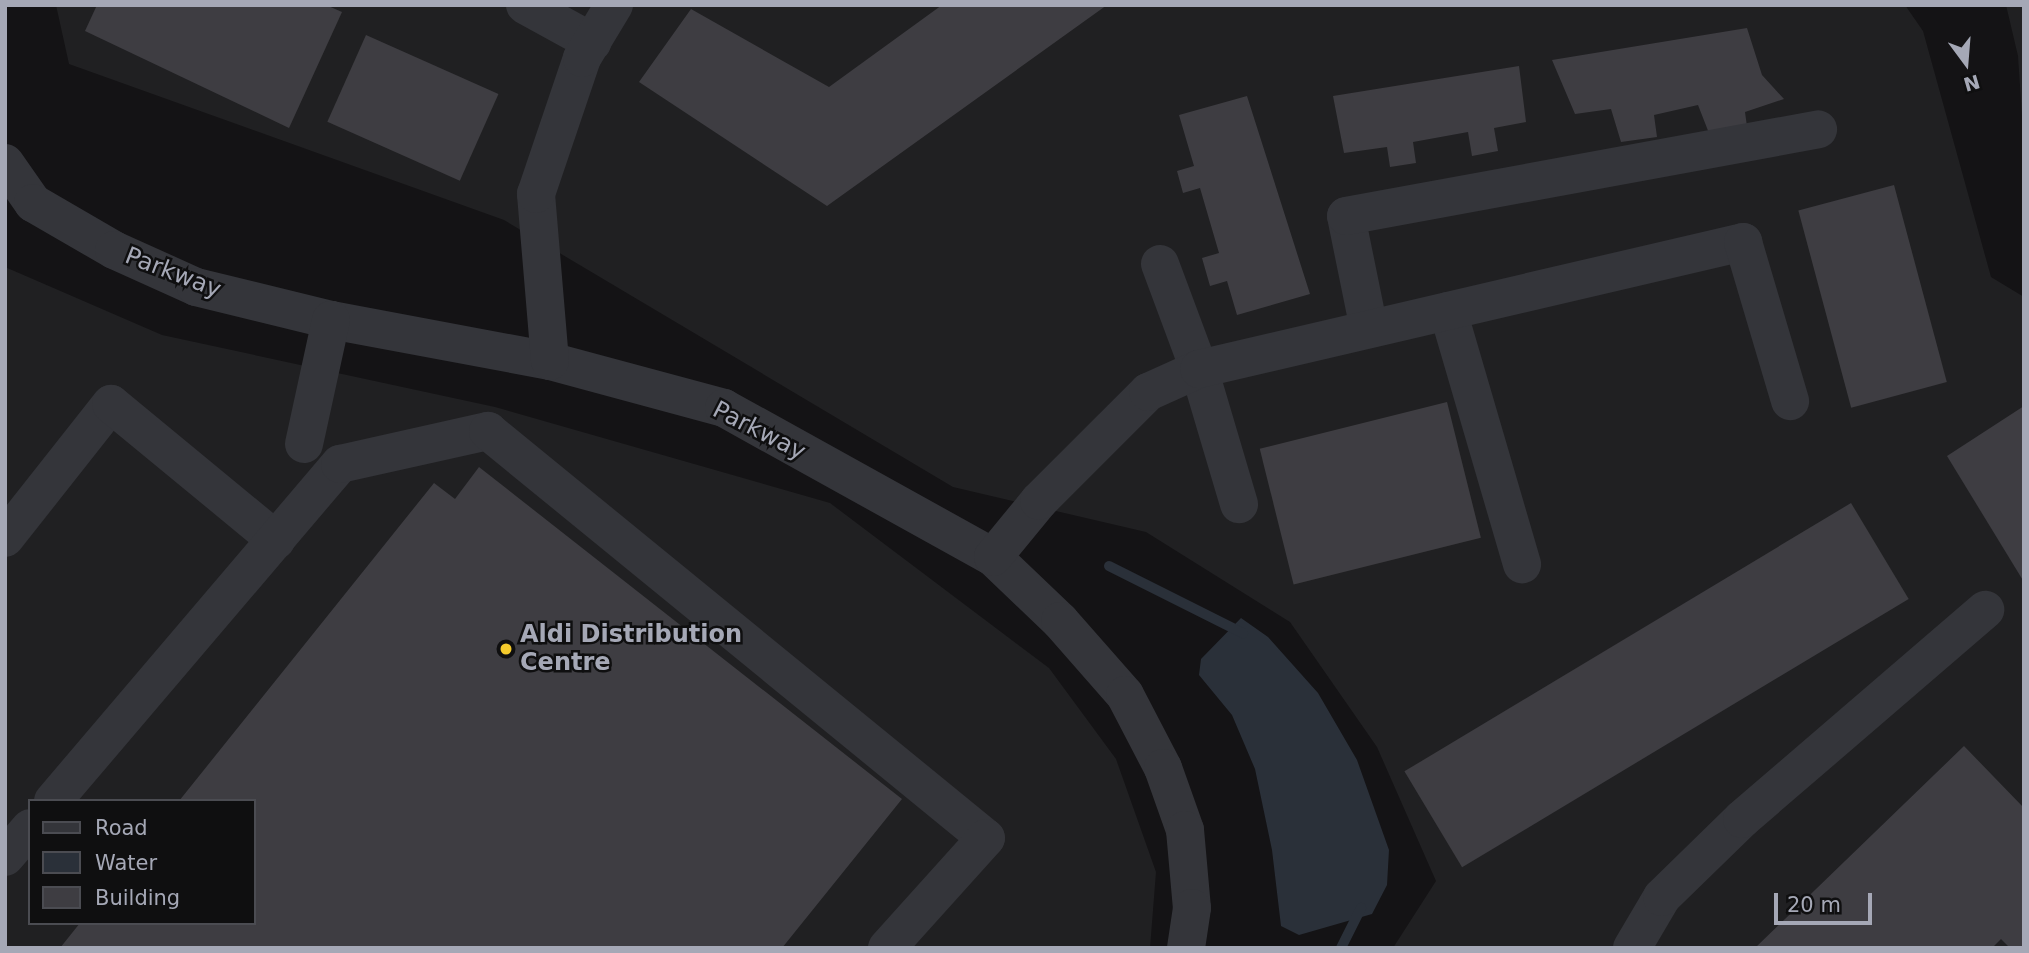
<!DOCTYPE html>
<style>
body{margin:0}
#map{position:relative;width:2029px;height:953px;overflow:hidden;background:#141315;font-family:"DejaVu Sans",sans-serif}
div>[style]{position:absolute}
.built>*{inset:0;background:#202022}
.water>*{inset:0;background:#2a3039}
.stream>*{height:10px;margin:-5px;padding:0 5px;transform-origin:5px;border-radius:5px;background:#2a3039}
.building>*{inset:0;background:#3e3d42;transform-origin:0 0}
.minor>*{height:38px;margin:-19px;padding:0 19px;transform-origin:19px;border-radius:19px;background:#34353a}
.dots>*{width:19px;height:19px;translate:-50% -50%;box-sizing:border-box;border:4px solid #0f0f10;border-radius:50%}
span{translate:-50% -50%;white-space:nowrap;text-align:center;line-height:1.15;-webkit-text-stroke:5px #0f0f10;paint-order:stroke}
.street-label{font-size:24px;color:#a5a8b6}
.poi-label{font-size:24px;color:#a5a8b6;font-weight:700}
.left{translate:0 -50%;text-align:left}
.frame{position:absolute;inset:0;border:7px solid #a5a8b6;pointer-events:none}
.legend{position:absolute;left:28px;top:799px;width:228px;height:126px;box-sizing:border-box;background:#0f0f10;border:2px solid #4b4c52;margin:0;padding:9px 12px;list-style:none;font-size:21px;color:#a5a8b6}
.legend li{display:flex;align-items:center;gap:14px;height:35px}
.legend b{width:35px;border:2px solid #4b4c52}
.north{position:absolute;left:1931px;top:28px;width:70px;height:70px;-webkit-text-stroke:5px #0f0f10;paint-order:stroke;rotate:164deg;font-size:19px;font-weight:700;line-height:28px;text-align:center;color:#a5a8b6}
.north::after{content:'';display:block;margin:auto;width:24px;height:32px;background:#a5a8b6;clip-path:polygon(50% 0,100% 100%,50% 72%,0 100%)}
.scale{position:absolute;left:1774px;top:893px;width:98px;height:32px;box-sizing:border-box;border:4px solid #a5a8b6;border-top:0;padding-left:9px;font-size:21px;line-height:24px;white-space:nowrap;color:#a5a8b6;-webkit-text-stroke:5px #0f0f10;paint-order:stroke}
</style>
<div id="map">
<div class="built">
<i style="clip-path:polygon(56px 5px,1905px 5px,1923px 31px,1991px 277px,2024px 297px,2024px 948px,1393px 948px,1436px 881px,1377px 747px,1290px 622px,1146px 532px,953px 487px,504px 220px,69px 64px)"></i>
<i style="clip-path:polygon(2006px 5px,2024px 5px,2024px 147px,2018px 56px)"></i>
<i style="clip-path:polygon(evenodd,5px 267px,162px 335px,495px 407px,830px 503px,1049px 668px,1116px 759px,1156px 872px,1150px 948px,5px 948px,5px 267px,30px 801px,254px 801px,254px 923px,30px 923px,30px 801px)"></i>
</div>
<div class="water">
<i style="clip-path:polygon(1241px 618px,1268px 637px,1318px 693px,1357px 760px,1389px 850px,1387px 885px,1372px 914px,1299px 935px,1281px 926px,1272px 850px,1255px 769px,1232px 715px,1199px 675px,1201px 659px)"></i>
</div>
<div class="stream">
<i style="left:1109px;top:566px;width:150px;rotate:26.6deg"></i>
<i style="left:1341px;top:948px;width:45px;rotate:-63.4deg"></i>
</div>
<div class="building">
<i style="clip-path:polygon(97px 5px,326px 5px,342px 12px,289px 128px,85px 31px)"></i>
<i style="clip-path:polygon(942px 5px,1107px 5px,827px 206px,639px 82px,691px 9px,829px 87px)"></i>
<i style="clip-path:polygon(1747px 28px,1762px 75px,1784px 99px,1745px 112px,1749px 141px,1714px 146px,1698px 105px,1654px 115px,1657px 137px,1621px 142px,1611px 109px,1575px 114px,1552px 60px)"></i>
<i style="left:366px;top:35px;width:145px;height:95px;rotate:24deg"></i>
<i style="clip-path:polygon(1519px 66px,1526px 122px,1494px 128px,1498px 151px,1472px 156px,1468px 132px,1413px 142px,1416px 163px,1390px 167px,1387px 147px,1344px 153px,1333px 96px)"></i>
<i style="clip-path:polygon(1247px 96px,1310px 294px,1237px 315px,1227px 281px,1210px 286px,1202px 258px,1219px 253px,1200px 188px,1183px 193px,1177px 171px,1194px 166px,1179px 115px)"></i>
<i style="left:1894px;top:185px;width:204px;height:99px;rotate:75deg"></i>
<i style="left:1447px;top:402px;width:140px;height:193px;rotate:76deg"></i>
<i style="clip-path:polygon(2024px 406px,2024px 582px,1947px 456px)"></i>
<i style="clip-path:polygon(479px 467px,902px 799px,782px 948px,60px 948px,80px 923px,254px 923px,254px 801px,179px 801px,434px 483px,455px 499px)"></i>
<i style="left:1851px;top:503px;width:112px;height:521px;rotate:59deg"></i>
<i style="clip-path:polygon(1964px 746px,2024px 808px,2024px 948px,2010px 948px,2001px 939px,1992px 948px,1755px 948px)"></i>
</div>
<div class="minor">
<i style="left:525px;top:5px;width:77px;rotate:28.9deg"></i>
<i style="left:5px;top:163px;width:49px;rotate:55deg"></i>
<i style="left:33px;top:203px;width:94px;rotate:30.1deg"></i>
<i style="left:114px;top:250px;width:90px;rotate:24.3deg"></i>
<i style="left:196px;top:287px;width:139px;rotate:13.7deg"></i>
<i style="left:331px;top:320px;width:223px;rotate:10.6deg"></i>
<i style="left:550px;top:361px;width:180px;rotate:15.1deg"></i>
<i style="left:724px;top:408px;width:308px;rotate:29deg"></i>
<i style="left:993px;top:557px;width:93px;rotate:43.7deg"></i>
<i style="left:1060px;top:621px;width:98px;rotate:48.7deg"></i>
<i style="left:1125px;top:695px;width:82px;rotate:62.5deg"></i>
<i style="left:1163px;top:768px;width:66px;rotate:70.5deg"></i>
<i style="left:1185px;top:830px;width:78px;rotate:84.9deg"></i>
<i style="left:1192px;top:908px;width:40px;rotate:98.5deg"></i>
<i style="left:1160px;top:264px;width:112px;rotate:69.6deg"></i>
<i style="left:1199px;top:369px;width:141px;rotate:73.5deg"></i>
<i style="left:1448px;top:311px;width:264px;rotate:73.7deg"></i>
<i style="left:1369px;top:329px;width:115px;rotate:-101.5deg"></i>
<i style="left:1346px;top:216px;width:480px;rotate:-10.4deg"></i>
<i style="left:550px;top:361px;width:168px;rotate:-94.8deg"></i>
<i style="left:536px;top:194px;width:144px;rotate:-71.3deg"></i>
<i style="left:582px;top:58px;width:62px;rotate:-58.9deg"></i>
<i style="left:304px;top:444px;width:127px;rotate:-77.7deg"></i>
<i style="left:5px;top:538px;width:171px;rotate:-51.7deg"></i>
<i style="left:111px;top:404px;width:214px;rotate:39.5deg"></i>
<i style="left:993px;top:557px;width:72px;rotate:-50.6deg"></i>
<i style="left:1039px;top:501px;width:154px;rotate:-45deg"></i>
<i style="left:1148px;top:392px;width:56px;rotate:-24.3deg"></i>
<i style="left:1199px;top:369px;width:559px;rotate:-13.14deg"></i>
<i style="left:1743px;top:242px;width:166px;rotate:73.5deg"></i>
<i style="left:53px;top:801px;width:443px;rotate:-49.6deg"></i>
<i style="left:340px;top:464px;width:152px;rotate:-12.6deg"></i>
<i style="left:488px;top:431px;width:643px;rotate:39.26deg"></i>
<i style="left:986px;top:838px;width:148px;rotate:132deg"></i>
<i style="left:5px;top:857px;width:38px;rotate:-49deg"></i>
<i style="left:1632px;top:948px;width:59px;rotate:-59.5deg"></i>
<i style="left:1662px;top:897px;width:112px;rotate:-44.3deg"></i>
<i style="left:1742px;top:819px;width:321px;rotate:-40.7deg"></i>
</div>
<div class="dots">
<i style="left:506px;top:649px;background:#f4ca2c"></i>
</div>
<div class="street-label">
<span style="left:173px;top:273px;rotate:21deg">Parkway</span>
<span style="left:759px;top:431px;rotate:27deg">Parkway</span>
</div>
<div class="poi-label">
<span class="left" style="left:520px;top:649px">Aldi Distribution<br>Centre</span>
</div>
<div class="frame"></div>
<ul class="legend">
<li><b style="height:9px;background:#34353a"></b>Road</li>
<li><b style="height:19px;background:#2a3039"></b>Water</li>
<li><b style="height:19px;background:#3e3d42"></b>Building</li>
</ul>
<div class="north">N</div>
<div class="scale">20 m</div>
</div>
